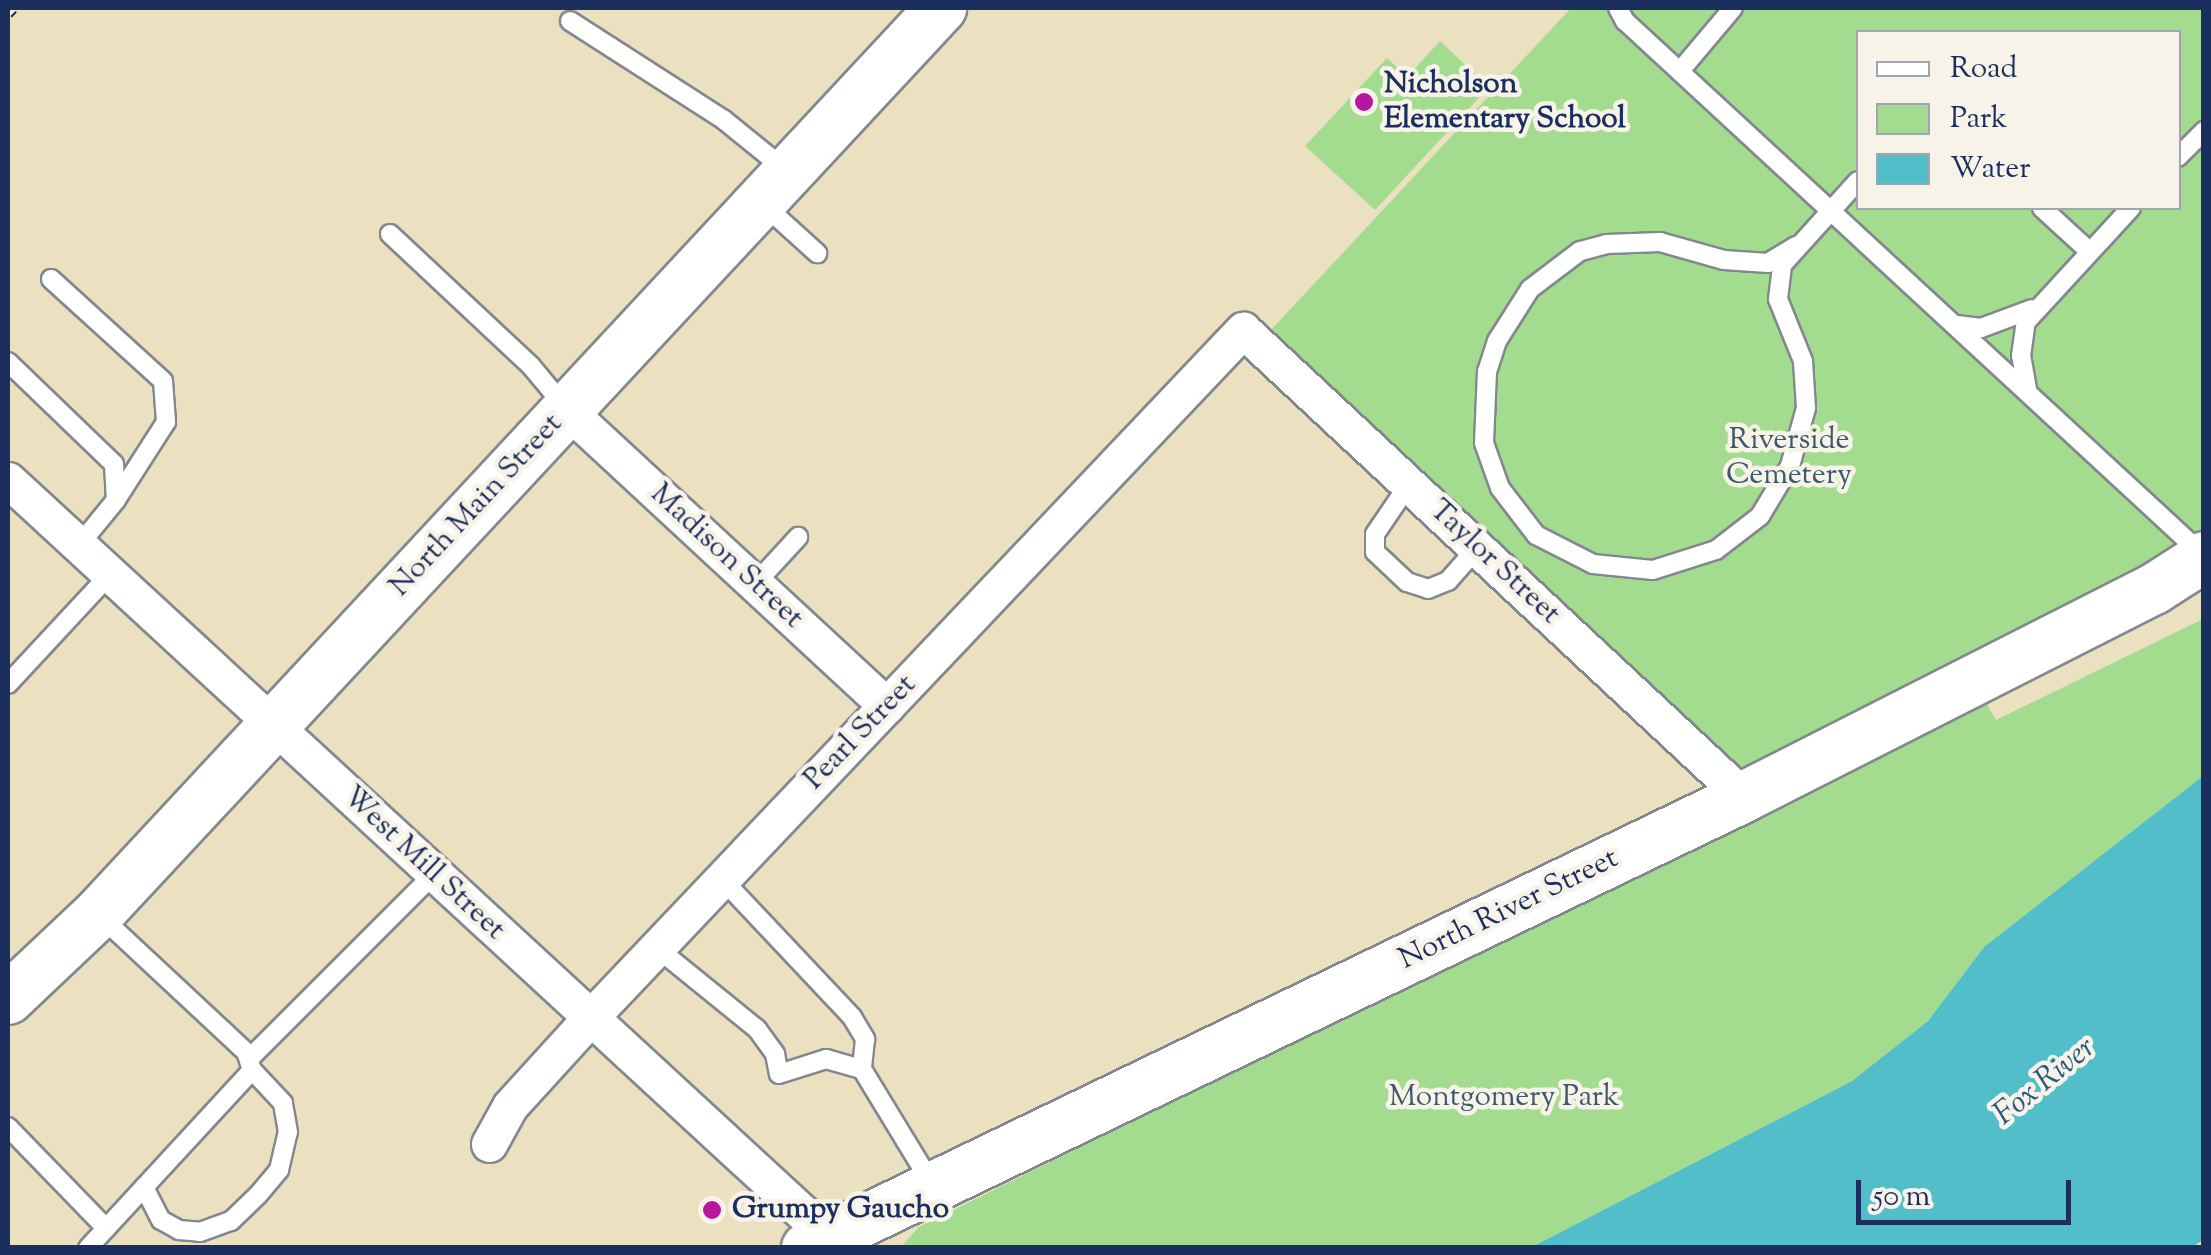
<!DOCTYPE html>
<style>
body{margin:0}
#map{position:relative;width:2211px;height:1255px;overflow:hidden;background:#ebe1c0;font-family:"Sorts Mill Goudy",serif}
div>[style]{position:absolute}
.green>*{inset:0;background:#a3dc8e}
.water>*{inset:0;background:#51beca}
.roads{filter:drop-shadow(2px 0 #83888f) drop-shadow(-2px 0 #83888f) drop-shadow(0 2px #83888f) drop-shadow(0 -2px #83888f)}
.lane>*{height:18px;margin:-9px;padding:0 9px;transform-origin:9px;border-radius:9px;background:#fff}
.street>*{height:35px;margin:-17.5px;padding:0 17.5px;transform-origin:17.5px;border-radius:17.5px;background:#fff}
.secondary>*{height:50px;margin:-25px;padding:0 25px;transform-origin:25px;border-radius:25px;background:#fff}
.rail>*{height:11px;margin-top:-5.5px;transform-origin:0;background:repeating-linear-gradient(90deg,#f7f3e8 0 22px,#1b2f5e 0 44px);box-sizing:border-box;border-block:2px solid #1b2f5e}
.dots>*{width:28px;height:28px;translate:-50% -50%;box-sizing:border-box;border:5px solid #f7f3e8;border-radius:50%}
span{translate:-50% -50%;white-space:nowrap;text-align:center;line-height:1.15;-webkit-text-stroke:9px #f7f3e8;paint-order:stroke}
.poi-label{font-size:30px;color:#1b2f5e;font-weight:700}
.left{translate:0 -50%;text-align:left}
.park-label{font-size:30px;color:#3d5a6a}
.street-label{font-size:30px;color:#1b2f5e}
.water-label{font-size:32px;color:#2b5a7e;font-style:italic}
.frame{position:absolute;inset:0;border:10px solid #1b2f5e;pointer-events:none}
.legend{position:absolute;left:1856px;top:30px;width:325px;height:180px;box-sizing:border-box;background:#f7f3e8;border:2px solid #9fa5b1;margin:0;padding:12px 18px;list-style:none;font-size:30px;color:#1b2f5e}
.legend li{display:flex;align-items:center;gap:20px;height:50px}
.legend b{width:50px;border:2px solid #9fa5b1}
.scale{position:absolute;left:1856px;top:1180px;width:215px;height:45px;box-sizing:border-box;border:5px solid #1b2f5e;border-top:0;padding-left:12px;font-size:30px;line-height:35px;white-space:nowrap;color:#1b2f5e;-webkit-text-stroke:8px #f7f3e8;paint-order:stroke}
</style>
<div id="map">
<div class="green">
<i style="clip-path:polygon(evenodd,1571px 8px,2203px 8px,2203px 533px,1749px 775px,1271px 330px,1571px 8px,1858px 32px,2178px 32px,2178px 208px,1858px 208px,1858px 32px)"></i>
<i style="clip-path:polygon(1440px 41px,1489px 87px,1375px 210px,1305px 146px,1387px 58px,1407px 77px)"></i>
<i style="clip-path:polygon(2203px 619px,2203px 776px,1984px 947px,1928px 1021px,1852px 1081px,1532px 1247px,901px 1247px,919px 1227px,1984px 699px,1996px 720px)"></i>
</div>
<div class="water">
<i style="clip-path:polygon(2203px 776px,2203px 1240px,2191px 1248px,1532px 1247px,1852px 1081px,1928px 1021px,1984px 947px)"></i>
</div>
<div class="roads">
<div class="lane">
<i style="left:1618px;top:8px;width:15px;rotate:62deg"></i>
<i style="left:1625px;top:21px;width:787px;rotate:42.73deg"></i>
<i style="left:570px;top:21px;width:183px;rotate:32.7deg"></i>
<i style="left:724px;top:120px;width:81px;rotate:39deg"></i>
<i style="left:1680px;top:71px;width:82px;rotate:-49.9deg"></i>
<i style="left:2178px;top:157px;width:37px;rotate:-45deg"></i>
<i style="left:764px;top:205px;width:72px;rotate:42.2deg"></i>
<i style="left:2042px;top:208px;width:64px;rotate:42.5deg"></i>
<i style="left:390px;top:234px;width:193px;rotate:43.1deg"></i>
<i style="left:531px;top:366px;width:55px;rotate:50.2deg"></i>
<i style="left:1796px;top:246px;width:33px;rotate:149deg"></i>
<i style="left:1768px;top:263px;width:44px;rotate:-176.1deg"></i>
<i style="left:1724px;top:260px;width:66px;rotate:-164.3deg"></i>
<i style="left:1660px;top:242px;width:53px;rotate:177.8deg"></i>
<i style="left:1607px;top:244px;width:28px;rotate:165deg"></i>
<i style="left:1580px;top:251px;width:63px;rotate:142.8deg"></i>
<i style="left:1530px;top:289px;width:62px;rotate:122.4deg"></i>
<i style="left:1497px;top:341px;width:32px;rotate:108deg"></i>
<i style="left:1487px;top:371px;width:72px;rotate:92.4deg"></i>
<i style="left:1484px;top:443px;width:48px;rotate:70.4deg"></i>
<i style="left:1500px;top:488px;width:59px;rotate:52.5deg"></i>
<i style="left:1536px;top:535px;width:64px;rotate:27deg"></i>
<i style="left:1593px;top:564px;width:60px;rotate:5.7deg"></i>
<i style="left:1653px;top:570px;width:66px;rotate:-17.6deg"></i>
<i style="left:1716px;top:550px;width:56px;rotate:-37.7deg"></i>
<i style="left:1760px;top:516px;width:58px;rotate:-59deg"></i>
<i style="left:1790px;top:466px;width:60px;rotate:-74.6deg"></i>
<i style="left:1806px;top:408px;width:47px;rotate:-93.7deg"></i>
<i style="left:1803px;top:361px;width:67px;rotate:-112deg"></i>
<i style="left:1778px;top:299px;width:34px;rotate:-83deg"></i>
<i style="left:1782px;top:265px;width:113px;rotate:-47.9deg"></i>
<i style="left:51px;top:279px;width:151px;rotate:42.3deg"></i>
<i style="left:163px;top:381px;width:41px;rotate:85.8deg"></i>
<i style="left:166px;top:422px;width:93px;rotate:122.7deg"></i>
<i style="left:1957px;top:325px;width:24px;rotate:7deg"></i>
<i style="left:1981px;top:328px;width:54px;rotate:-20.4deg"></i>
<i style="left:8px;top:362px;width:147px;rotate:43.9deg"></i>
<i style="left:114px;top:464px;width:36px;rotate:87deg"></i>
<i style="left:116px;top:500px;width:57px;rotate:129.3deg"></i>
<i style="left:2027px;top:389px;width:34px;rotate:-100deg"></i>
<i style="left:2021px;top:356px;width:34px;rotate:-82deg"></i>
<i style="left:2026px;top:322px;width:155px;rotate:-47.4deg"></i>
<i style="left:1409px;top:484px;width:60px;rotate:124.2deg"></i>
<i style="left:1375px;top:534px;width:18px;rotate:90deg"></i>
<i style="left:1375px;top:552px;width:44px;rotate:43.2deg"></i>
<i style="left:1407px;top:582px;width:22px;rotate:18deg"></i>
<i style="left:1428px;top:589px;width:22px;rotate:-22deg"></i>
<i style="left:1448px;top:581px;width:44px;rotate:-48.7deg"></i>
<i style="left:755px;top:584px;width:64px;rotate:-47.5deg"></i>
<i style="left:8px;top:684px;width:151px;rotate:-47.1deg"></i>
<i style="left:722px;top:879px;width:190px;rotate:46.7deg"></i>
<i style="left:852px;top:1017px;width:26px;rotate:59deg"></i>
<i style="left:865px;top:1039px;width:30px;rotate:96deg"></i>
<i style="left:657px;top:948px;width:129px;rotate:39deg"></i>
<i style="left:757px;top:1029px;width:31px;rotate:54deg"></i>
<i style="left:775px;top:1054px;width:20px;rotate:79deg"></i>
<i style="left:779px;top:1074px;width:49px;rotate:-17.7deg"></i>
<i style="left:826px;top:1059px;width:37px;rotate:16deg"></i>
<i style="left:862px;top:1069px;width:137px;rotate:58.7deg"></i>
<i style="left:249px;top:1059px;width:262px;rotate:-45deg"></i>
<i style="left:8px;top:1127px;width:141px;rotate:45.9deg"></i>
<i style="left:144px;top:1187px;width:37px;rotate:63deg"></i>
<i style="left:161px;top:1220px;width:21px;rotate:29deg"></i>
<i style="left:179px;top:1230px;width:21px;rotate:5deg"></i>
<i style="left:200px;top:1232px;width:33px;rotate:-20deg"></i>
<i style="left:231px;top:1221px;width:37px;rotate:-44deg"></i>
<i style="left:258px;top:1195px;width:33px;rotate:-50deg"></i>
<i style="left:279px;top:1170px;width:39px;rotate:-77deg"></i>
<i style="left:288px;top:1132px;width:29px;rotate:-100deg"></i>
<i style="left:283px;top:1103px;width:45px;rotate:-133.2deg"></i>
<i style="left:88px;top:1248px;width:242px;rotate:-47.3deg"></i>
<i style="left:252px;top:1070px;width:19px;rotate:-108deg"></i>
<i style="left:246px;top:1052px;width:198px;rotate:-137deg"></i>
</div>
<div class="street">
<i style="left:566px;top:409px;width:437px;rotate:42.8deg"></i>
<i style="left:8px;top:480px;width:1117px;rotate:42.68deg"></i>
<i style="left:489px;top:1144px;width:43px;rotate:-61.1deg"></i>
<i style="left:510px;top:1106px;width:119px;rotate:-47.7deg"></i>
<i style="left:590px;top:1018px;width:949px;rotate:-46.5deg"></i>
<i style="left:1243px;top:330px;width:685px;rotate:42.99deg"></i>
</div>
<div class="secondary">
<i style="left:8px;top:999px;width:124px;rotate:-43.4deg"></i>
<i style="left:98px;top:914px;width:1238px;rotate:-47.06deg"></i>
<i style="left:807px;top:1248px;width:1040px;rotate:-25.7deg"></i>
<i style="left:1744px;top:797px;width:460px;rotate:-26.9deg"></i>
<i style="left:2154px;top:589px;width:59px;rotate:-32.6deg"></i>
</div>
</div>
<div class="rail">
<i style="left:8px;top:13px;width:7px;rotate:-45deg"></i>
</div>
<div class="dots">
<i style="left:1364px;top:102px;background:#b5179e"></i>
<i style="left:712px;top:1210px;background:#b5179e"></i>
</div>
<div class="poi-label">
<span class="left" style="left:1384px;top:102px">Nicholson<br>Elementary School</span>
<span class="left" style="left:732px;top:1210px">Grumpy Gaucho</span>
</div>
<div class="park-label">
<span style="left:1789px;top:458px">Riverside<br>Cemetery</span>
<span style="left:1504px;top:1098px">Montgomery Park</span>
</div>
<div class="street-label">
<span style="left:477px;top:506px;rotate:-47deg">North Main Street</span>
<span style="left:726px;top:557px;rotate:43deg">Madison Street</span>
<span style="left:1494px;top:563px;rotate:43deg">Taylor Street</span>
<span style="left:861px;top:733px;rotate:-46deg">Pearl Street</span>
<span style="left:423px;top:864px;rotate:43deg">West Mill Street</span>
<span style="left:1509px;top:910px;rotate:-26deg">North River Street</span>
</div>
<div class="water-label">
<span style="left:2045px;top:1082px;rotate:-39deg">Fox River</span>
</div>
<div class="frame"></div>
<ul class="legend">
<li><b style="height:12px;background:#fff"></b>Road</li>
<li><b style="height:28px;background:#a3dc8e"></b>Park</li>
<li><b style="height:28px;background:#51beca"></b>Water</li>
</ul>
<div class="scale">50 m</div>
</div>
